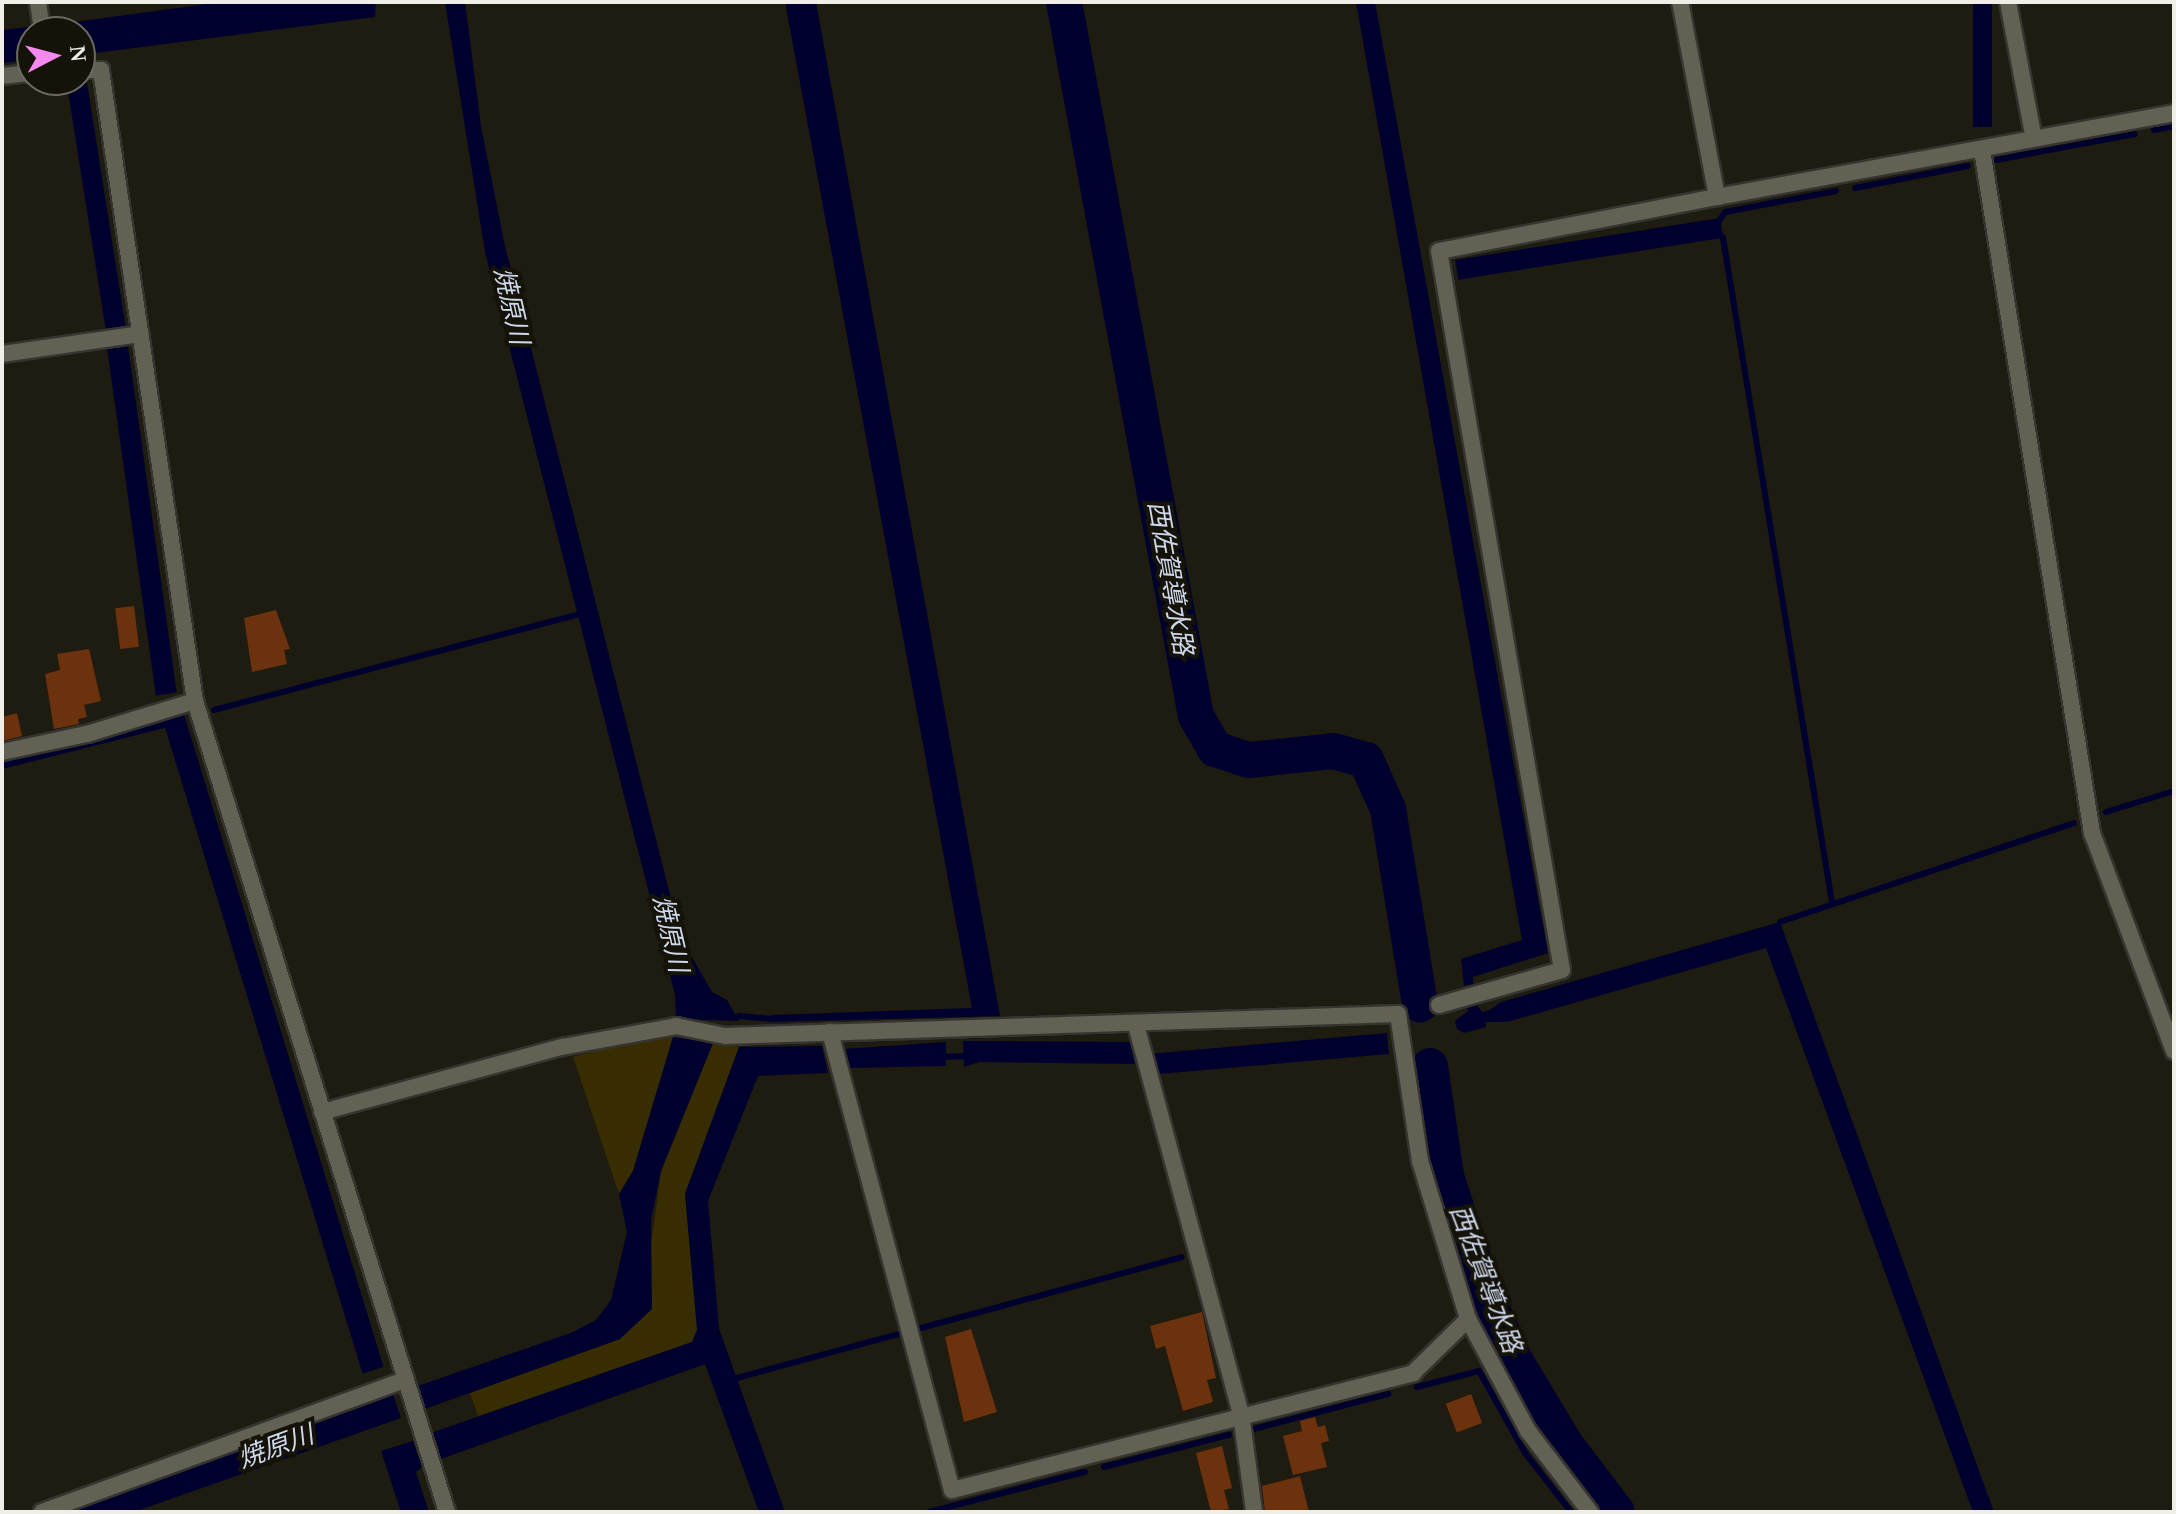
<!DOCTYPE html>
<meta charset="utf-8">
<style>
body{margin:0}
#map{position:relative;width:2176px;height:1514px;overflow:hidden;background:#1e1b11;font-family:"Times New Roman","Noto Sans JP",serif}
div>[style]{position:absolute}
.green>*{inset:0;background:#382d00}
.water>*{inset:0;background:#00002f;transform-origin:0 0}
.stream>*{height:6px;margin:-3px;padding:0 3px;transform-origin:3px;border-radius:3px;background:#00002f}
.river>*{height:36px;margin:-18px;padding:0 18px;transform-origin:18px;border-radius:18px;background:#00002f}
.building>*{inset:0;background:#6c320d;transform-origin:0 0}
.roads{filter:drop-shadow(2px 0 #36342f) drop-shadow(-2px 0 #36342f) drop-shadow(0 2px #36342f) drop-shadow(0 -2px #36342f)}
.street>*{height:16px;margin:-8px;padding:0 8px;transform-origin:8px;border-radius:8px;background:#636054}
span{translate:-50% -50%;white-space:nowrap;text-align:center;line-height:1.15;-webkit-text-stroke:8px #151208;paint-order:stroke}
.water-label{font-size:26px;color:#ced8ec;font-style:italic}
.frame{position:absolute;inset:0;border:4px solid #f0eee7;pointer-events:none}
.north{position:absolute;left:16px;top:16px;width:80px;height:80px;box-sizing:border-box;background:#151208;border:2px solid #6d6a61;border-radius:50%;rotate:84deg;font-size:22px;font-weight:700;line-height:32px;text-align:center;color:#f0eee7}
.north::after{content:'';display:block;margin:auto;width:28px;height:36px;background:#f589ef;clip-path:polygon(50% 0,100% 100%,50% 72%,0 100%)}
</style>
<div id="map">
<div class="green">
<i style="clip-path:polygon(673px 1037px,633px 1171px,619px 1194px,573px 1057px,643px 1038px)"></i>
<i style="clip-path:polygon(713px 1043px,739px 1047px,685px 1194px,698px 1331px,692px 1342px,478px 1416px,470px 1393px,620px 1339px,649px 1260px,661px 1171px)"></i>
</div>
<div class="water">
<i style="clip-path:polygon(222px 2px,376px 2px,375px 17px,80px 55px,80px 32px,55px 32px,58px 17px,74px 22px)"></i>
<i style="clip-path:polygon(445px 2px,465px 2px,481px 126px,505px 246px,681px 938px,712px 992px,727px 1000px,739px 1021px,676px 1019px,675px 995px,485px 252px)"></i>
<i style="clip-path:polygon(785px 2px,816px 2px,1000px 1016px,771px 1022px,772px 1015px,972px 1008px)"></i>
<i style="clip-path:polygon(1356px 2px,1375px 2px,1548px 953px,1473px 977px,1473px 984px,1464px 986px,1461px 959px,1522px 940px)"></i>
<i style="left:1973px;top:2px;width:19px;height:125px"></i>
<i style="clip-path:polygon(28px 27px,30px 60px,2px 63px,2px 30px)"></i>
<i style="left:87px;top:83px;width:246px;height:20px;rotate:81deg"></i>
<i style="left:1720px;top:218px;width:20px;height:268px;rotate:81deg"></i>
<i style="left:128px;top:346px;width:350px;height:21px;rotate:82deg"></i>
<i style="left:183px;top:711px;width:686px;height:22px;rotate:73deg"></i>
<i style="clip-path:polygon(1780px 922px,1994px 1512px,1973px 1512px,1766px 948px,1507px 1022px,1486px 1022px,1486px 1027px,1464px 1033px,1457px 1029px,1455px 1021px,1468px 1011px,1466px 1003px,1474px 1001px,1482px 1012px,1490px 1010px,1501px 1002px)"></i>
<i style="left:1387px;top:1033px;width:21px;height:237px;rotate:85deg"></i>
<i style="clip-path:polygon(673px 1037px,713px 1043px,661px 1171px,651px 1220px,652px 1309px,620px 1339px,425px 1409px,415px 1387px,571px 1333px,596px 1320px,611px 1300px,627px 1232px,619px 1194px,633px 1171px)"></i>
<i style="clip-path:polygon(963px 1041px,1130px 1042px,1135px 1064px,979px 1062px,964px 1067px)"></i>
<i style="clip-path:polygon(946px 1042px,946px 1066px,848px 1068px,844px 1049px)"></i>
<i style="clip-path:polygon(822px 1046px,828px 1073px,758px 1076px,708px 1201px,719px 1329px,785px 1512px,759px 1512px,705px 1364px,441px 1459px,431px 1433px,692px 1342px,697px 1330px,685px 1194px,739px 1047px)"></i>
<i style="clip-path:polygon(393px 1394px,401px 1418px,134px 1512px,60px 1512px)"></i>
<i style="clip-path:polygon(413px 1441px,422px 1467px,416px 1472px,429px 1512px,401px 1512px,381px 1451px)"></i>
</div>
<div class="stream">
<i style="left:2154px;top:130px;width:20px;rotate:-11deg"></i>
<i style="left:1996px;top:160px;width:141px;rotate:-10.6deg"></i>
<i style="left:1855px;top:188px;width:115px;rotate:-11deg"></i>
<i style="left:1717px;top:224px;width:14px;rotate:-56deg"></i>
<i style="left:1725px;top:212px;width:113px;rotate:-10.7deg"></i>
<i style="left:1718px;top:233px;width:7px;rotate:45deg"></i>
<i style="left:1723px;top:238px;width:673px;rotate:80.68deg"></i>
<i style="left:214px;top:710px;width:383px;rotate:-14.7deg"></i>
<i style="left:2px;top:766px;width:167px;rotate:-14.2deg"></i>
<i style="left:2106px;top:812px;width:71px;rotate:-17.2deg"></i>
<i style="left:1780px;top:922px;width:310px;rotate:-18.6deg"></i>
<i style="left:739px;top:1016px;width:33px;rotate:5deg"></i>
<i style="left:940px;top:1057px;width:28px;rotate:-2deg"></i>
<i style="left:921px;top:1328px;width:270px;rotate:-15.2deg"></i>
<i style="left:737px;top:1378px;width:168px;rotate:-15.2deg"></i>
<i style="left:1417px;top:1387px;width:64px;rotate:-14.5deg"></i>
<i style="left:1479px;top:1371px;width:94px;rotate:60.7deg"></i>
<i style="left:1525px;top:1453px;width:75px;rotate:52.1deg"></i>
<i style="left:1250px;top:1430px;width:143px;rotate:-14.6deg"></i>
<i style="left:1104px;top:1467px;width:129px;rotate:-14.4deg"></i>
<i style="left:929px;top:1512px;width:161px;rotate:-14.4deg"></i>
</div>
<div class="river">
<i style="left:1064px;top:2px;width:726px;rotate:79.53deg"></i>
<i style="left:1196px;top:716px;width:38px;rotate:60deg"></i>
<i style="left:1215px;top:749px;width:36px;rotate:18deg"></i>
<i style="left:1249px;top:760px;width:84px;rotate:-6.1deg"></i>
<i style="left:1333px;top:751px;width:34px;rotate:15deg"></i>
<i style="left:1366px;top:760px;width:54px;rotate:65.8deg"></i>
<i style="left:1388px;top:809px;width:198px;rotate:80.7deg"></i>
<i style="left:1430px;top:1066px;width:111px;rotate:81.7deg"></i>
<i style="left:1446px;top:1176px;width:116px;rotate:71.9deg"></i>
<i style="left:1482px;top:1286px;width:77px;rotate:66.4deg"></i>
<i style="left:1513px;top:1357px;width:103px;rotate:58.9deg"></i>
<i style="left:1566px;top:1445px;width:84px;rotate:52.7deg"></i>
</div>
<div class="building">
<i style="left:134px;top:606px;width:41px;height:19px;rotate:83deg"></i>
<i style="clip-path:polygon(276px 610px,290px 649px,284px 650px,287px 664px,252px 672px,244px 618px)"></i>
<i style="clip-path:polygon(89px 649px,101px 701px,84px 705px,87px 717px,78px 719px,79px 724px,54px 729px,45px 674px,60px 670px,57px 654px)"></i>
<i style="clip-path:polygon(17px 713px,22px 736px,2px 741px,2px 717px)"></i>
<i style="clip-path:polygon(1202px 1312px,1216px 1378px,1207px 1380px,1213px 1402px,1183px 1411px,1165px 1346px,1156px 1349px,1150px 1326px)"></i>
<i style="clip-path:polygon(971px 1329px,997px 1412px,964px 1422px,945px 1337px)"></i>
<i style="left:1471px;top:1394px;width:31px;height:27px;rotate:69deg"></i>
<i style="clip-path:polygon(1315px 1417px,1318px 1427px,1325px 1425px,1329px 1441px,1321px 1443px,1327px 1467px,1293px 1475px,1283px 1436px,1302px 1431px,1300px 1421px)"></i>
<i style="clip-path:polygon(1222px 1446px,1232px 1488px,1224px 1490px,1229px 1509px,1211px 1512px,1196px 1453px)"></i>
<i style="clip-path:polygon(1300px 1476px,1309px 1512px,1265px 1512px,1262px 1486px)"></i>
</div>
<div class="roads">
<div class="street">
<i style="left:38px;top:2px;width:30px;rotate:82deg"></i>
<i style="left:2008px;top:2px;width:139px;rotate:79.3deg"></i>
<i style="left:80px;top:70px;width:21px"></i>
<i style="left:101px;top:70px;width:638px;rotate:81.53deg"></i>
<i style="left:195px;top:701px;width:849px;rotate:72.74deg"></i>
<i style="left:2px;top:76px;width:30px;rotate:-6deg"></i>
<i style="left:1982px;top:150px;width:692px;rotate:80.85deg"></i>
<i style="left:2092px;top:833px;width:233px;rotate:69.4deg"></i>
<i style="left:1717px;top:197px;width:465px;rotate:-10.4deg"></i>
<i style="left:2px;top:354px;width:140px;rotate:-8.2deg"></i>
<i style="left:2px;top:752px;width:87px;rotate:-12deg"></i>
<i style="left:87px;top:734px;width:113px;rotate:-17deg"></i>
<i style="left:1439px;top:1005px;width:128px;rotate:-15.9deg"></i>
<i style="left:1562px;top:970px;width:729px;rotate:-99.71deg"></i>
<i style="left:1439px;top:251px;width:283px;rotate:-11deg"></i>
<i style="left:1717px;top:197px;width:198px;rotate:-100.7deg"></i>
<i style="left:1136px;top:1025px;width:403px;rotate:74.9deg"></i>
<i style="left:1241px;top:1414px;width:99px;rotate:82.4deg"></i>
<i style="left:830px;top:1032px;width:474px;rotate:75.1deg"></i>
<i style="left:952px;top:1490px;width:476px;rotate:-14.2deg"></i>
<i style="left:1413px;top:1373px;width:77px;rotate:-44.5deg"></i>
<i style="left:322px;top:1112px;width:249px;rotate:-15.2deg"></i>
<i style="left:562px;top:1047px;width:116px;rotate:-10.4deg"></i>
<i style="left:676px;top:1026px;width:50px;rotate:11.5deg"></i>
<i style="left:725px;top:1036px;width:673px;rotate:-1.87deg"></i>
<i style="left:1398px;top:1014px;width:149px;rotate:81.5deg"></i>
<i style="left:1420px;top:1161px;width:165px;rotate:73.1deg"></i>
<i style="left:1468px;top:1319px;width:127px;rotate:61.8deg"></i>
<i style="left:1528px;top:1431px;width:102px;rotate:52.6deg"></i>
<i style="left:42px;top:1512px;width:385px;rotate:-20deg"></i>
</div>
</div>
<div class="water-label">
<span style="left:511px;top:306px;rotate:77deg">焼原川</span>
<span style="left:1170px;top:578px;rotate:80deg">西佐賀導水路</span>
<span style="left:670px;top:934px;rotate:77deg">焼原川</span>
<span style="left:1485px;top:1279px;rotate:69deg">西佐賀導水路</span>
<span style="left:276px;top:1447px;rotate:-20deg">焼原川</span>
</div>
<div class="frame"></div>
<div class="north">N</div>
</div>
